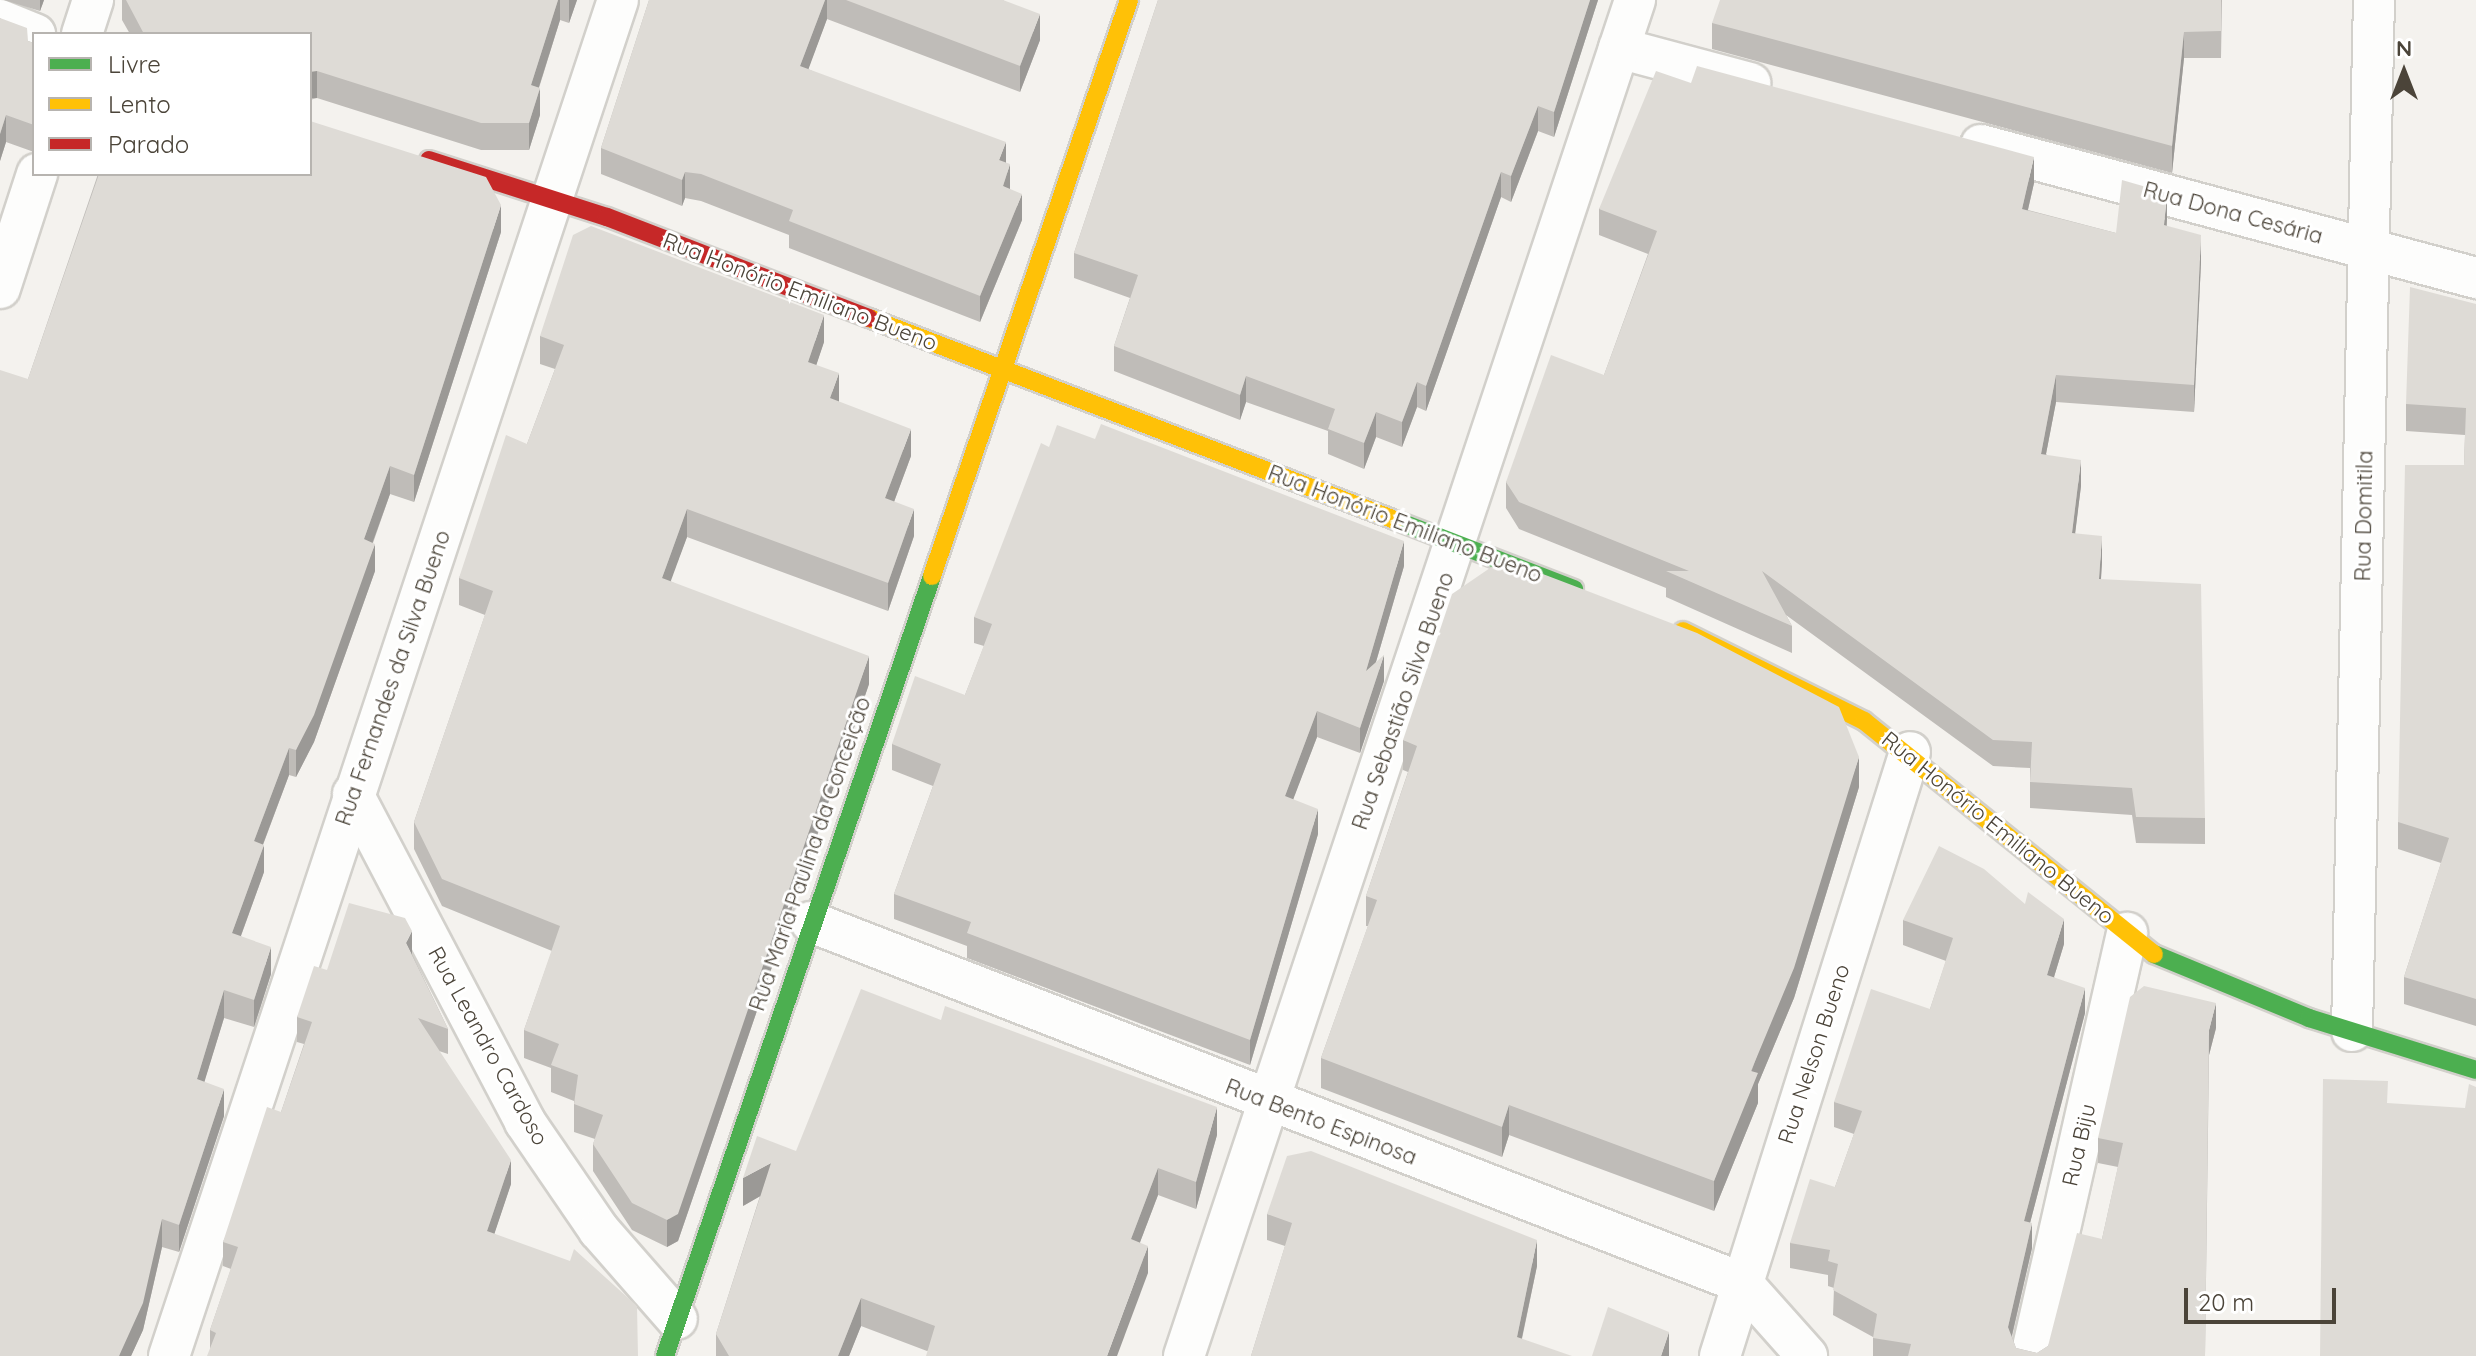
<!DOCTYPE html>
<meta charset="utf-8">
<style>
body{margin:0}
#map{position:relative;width:2476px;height:1356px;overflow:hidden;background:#f4f2ee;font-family:Quicksand,sans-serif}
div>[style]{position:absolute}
.roads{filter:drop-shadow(2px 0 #d2d0cb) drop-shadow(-2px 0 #d2d0cb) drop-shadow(0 2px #d2d0cb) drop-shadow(0 -2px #d2d0cb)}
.street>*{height:40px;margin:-20px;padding:0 20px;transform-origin:20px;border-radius:20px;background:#fdfdfc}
.fast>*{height:18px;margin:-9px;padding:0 9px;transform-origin:9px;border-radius:9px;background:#4caf50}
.slow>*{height:18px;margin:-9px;padding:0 9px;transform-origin:9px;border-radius:9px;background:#ffc107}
.jam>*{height:18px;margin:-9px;padding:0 9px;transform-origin:9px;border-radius:9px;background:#c62828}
.wall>*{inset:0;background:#bfbcb8}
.shaded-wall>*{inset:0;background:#9b9996;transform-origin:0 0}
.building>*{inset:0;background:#dedbd6}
span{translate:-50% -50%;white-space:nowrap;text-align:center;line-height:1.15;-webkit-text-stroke:6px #fff;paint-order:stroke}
.street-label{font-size:22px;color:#4b4439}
.legend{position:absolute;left:32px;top:32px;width:280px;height:144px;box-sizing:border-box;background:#fff;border:2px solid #b7b4b0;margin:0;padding:10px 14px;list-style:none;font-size:24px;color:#4b4439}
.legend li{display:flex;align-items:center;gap:16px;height:40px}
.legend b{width:40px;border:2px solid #b7b4b0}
.north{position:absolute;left:2364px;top:32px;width:80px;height:80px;-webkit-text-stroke:6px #fff;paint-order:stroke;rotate:0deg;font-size:22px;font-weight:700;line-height:32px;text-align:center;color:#4b4439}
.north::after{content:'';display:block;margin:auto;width:28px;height:36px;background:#4b4439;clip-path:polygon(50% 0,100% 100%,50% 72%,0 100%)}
.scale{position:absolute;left:2184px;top:1288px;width:152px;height:36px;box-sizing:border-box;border:4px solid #4b4439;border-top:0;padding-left:10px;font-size:24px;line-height:28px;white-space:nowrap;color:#4b4439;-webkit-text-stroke:6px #fff;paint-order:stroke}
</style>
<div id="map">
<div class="roads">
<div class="street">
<i style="left:0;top:20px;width:38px;rotate:22deg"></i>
<i style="left:82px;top:34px;width:36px;rotate:-72deg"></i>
<i style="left:1619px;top:48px;width:136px;rotate:15deg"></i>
<i style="left:1981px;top:145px;width:513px;rotate:15.04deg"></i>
<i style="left:0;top:288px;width:120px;rotate:-72deg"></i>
<i style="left:353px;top:794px;width:370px;rotate:62.3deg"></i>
<i style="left:525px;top:1122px;width:131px;rotate:55.6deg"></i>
<i style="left:599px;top:1230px;width:118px;rotate:48.8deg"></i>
<i style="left:811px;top:922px;width:999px;rotate:21.19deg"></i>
<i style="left:1742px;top:1283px;width:98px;rotate:48.3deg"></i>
<i style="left:2352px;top:1031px;width:1031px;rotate:-88.78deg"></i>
<i style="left:169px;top:1356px;width:1428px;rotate:-71.68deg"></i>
<i style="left:1184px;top:1356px;width:1429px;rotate:-71.6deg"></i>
<i style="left:1720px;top:1356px;width:633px;rotate:-72.54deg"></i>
<i style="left:2031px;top:1356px;width:434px;rotate:-77.2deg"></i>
</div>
<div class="fast">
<i style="left:1395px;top:520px;width:192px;rotate:21.1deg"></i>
<i style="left:2154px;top:954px;width:168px;rotate:22.4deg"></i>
<i style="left:2309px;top:1018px;width:175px;rotate:17.3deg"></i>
<i style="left:665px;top:1356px;width:824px;rotate:-71.1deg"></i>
</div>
<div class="slow">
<i style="left:869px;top:318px;width:563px;rotate:21.01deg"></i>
<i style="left:932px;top:576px;width:609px;rotate:-71.12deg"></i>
<i style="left:1683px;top:631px;width:202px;rotate:26.4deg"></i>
<i style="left:1864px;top:721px;width:372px;rotate:38.8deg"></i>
</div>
<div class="jam">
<i style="left:429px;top:160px;width:187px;rotate:17.8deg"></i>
<i style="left:607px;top:217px;width:281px;rotate:21.1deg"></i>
</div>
</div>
<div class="wall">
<i style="clip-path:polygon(4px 0,44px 0,40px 11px)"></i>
<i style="clip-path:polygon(122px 0,577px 0,569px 23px,560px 20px,539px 88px,540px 115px,529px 150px,481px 150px,317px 98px,310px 100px,310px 34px,130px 34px,122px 20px)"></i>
<i style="clip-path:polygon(649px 0,1003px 0,1040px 40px,1020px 92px,827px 19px,808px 69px,1006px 163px,1010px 189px,1022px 220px,980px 322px,789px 248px,789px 235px,701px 201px,685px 198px,682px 206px,601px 174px,601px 148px)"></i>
<i style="clip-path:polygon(1158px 0,1598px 0,1554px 137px,1538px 131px,1511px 202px,1501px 197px,1426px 411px,1417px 407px,1402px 447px,1376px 437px,1364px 469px,1328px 454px,1328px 431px,1246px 402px,1240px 420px,1114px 371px,1114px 346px,1130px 298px,1074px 278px,1074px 253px)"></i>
<i style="clip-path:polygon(2222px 0,2221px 58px,2184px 58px,2172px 173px,1712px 49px,1712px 23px)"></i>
<i style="clip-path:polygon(0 18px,28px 41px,34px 43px,34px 152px,6px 142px,0 161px)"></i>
<i style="clip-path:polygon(1691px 83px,2034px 183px,2028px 210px,2116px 233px,2167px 219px,2167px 226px,2201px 262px,2194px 412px,2056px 402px,2046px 454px,2081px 486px,2075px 533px,2102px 562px,2101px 580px,2205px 818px,2205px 844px,2136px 843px,2132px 815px,2030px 808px,2030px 768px,1993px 766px,1786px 615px,1792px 626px,1792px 653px,1666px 597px,1666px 588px,1519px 529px,1506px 508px,1506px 482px,1604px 375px,1648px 254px,1599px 235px,1599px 209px)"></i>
<i style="clip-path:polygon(98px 174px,310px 174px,501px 232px,414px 502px,390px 494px,373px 543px,375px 571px,314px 742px,296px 777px,289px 775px,263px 845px,264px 872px,241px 936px,271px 974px,254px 1027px,224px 1018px,204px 1082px,224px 1116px,179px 1252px,162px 1247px,143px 1330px,131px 1356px,0 1356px,28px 379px)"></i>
<i style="clip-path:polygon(2476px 304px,2476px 1026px,2404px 1004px,2404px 977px,2441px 863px,2398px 849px,2398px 822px,2464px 465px,2465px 435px,2406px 431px,2406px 404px)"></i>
<i style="clip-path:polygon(540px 336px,824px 342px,816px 365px,839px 402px,911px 456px,894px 502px,914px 536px,888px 611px,687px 537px,670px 581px,869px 684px,678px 1241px,667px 1247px,632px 1230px,593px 1171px,593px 1144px,595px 1139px,574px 1132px,574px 1101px,551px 1092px,551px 1068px,524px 1058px,524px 1030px,552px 951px,442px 906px,414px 849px,414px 822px,485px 615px,459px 605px,459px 578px,527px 444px,555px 369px,540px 364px)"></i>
<i style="clip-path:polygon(1404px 566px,1376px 662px,1384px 681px,1360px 753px,1317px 737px,1293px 799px,1318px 834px,1250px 1065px,967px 958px,967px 946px,894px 919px,894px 894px,933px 786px,892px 770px,892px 744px,965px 695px,984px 646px,974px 643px,974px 617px)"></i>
<i style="clip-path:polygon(1403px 740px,1859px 787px,1794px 998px,1758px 1084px,1758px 1103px,1714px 1211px,1509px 1135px,1502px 1157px,1321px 1088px,1321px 1058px,1368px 926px,1366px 926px,1366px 896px,1408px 772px,1403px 770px)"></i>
<i style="clip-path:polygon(1903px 920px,2064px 944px,2054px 977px,2085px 1013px,2030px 1223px,2032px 1248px,2012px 1337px,2016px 1348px,2037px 1353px,2048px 1346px,2102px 1239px,2118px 1167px,2098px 1163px,2098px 1138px,2216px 1028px,2209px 1055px,2205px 1356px,1873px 1356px,1873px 1337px,1833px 1315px,1834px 1288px,1828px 1286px,1828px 1275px,1790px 1268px,1790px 1243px,1835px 1187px,1854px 1134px,1834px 1127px,1834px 1102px,1930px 1009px,1946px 961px,1903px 945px)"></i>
<i style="clip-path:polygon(412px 954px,448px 1029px,448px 1054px,439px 1051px,511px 1184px,494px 1234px,637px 1306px,210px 1349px,210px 1330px,231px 1269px,223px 1266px,223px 1242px,281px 1112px,304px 1044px,297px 1042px,297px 1017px,327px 970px)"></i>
<i style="clip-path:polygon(1217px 1135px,1196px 1209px,1158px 1195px,1140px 1242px,1148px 1273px,927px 1351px,861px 1326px,849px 1356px,716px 1356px,716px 1334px,760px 1196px,743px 1206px,796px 1151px)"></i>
<i style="clip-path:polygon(1267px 1214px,1537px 1266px,1522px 1339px,1251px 1356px,1285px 1246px,1267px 1240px)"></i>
</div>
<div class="shaded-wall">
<i style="clip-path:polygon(40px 0,44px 0,40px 11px)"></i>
<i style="clip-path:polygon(558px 0,560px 0,560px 20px,531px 112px,531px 85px)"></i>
<i style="clip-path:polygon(569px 0,577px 0,569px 23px)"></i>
<i style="clip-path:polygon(825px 0,827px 0,827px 19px,800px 92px,800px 66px)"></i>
<i style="clip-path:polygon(1590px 0,1598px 0,1554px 137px,1554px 112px)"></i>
<i style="clip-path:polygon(1040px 14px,1040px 40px,1020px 92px,1020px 66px)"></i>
<i style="clip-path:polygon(2184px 32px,2184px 58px,2172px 173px,2172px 146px)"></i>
<i style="left:317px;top:71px;width:27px;height:7px;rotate:90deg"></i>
<i style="clip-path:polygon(540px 88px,540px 115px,529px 150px,529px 123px)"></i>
<i style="clip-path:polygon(1538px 106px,1538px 131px,1511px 202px,1511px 176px)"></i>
<i style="clip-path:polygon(6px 115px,6px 142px,0 161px,0 134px)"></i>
<i style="clip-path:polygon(1006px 142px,1006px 169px,999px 160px)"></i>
<i style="clip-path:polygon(2034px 157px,2034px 183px,2022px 235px,2022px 209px)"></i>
<i style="clip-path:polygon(1010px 164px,1010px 191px,1003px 186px)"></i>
<i style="clip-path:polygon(685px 172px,685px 198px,682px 206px,682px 180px)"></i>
<i style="clip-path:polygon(1501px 172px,1501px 197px,1426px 411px,1426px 386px)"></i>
<i style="clip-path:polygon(2167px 193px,2167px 219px,2164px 252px,2164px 225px)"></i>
<i style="clip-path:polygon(1022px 194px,1022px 220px,980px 322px,980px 296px)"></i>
<i style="clip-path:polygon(501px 205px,501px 232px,414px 502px,414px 475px)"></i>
<i style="clip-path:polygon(2201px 235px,2201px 262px,2194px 412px,2194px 385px)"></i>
<i style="clip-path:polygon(824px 315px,824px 342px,808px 390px,808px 362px)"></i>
<i style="clip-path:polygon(839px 373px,839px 401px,830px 426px,830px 398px)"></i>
<i style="clip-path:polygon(2056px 375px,2056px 402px,2041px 480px,2041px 454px)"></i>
<i style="clip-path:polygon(1246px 376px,1246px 402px,1240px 420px,1240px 395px)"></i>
<i style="clip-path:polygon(1417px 382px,1417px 407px,1402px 447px,1402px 422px)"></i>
<i style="clip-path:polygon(1376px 412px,1376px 437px,1364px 469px,1364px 443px)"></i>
<i style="clip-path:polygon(911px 429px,911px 456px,885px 526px,885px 498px)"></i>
<i style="clip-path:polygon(2081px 460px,2081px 486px,2072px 559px,2072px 533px)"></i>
<i style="clip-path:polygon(390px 466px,390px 494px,364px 566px,364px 539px)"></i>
<i style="clip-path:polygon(687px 509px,687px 537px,662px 605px,662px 578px)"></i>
<i style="clip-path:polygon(914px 509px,914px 536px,888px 611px,888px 583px)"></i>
<i style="clip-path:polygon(2102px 536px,2102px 562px,2099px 606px,2099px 579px)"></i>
<i style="clip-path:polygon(1404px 541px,1404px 566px,1366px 696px,1366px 671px)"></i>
<i style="clip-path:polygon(375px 544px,375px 571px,314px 742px,296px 777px,296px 750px)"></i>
<i style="clip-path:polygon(1384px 655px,1384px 681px,1360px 753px,1360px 728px)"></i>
<i style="clip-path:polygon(869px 656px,869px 684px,678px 1241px,667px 1247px,667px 1220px)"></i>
<i style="clip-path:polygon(1317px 711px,1317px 737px,1285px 821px,1285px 796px)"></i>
<i style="clip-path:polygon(289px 748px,289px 775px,254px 868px,254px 841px)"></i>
<i style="clip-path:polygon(1859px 757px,1859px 787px,1794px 998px,1758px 1084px,1758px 1103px,1714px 1211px,1714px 1181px)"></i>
<i style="clip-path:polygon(1318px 809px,1318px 834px,1250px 1065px,1250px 1040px)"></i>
<i style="clip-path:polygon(264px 845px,264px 872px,232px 960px,232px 933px)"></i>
<i style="clip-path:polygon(2064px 919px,2064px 944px,2047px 1000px,2047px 975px)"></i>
<i style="clip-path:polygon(412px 931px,412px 955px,406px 943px)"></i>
<i style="clip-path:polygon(271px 947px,271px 974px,254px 1027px,254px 1000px)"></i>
<i style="clip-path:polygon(2085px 988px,2085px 1013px,2024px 1246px,2024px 1221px)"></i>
<i style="clip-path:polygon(224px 990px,224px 1018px,197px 1106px,197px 1079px)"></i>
<i style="clip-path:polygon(2216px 1003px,2216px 1028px,2209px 1055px,2209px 1030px)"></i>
<i style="clip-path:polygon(224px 1089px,224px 1116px,179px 1252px,179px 1225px)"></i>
<i style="clip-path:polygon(1509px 1105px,1509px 1135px,1502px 1157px,1502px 1127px)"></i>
<i style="clip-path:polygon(1217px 1107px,1217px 1135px,1196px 1209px,1196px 1182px)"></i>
<i style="clip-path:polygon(511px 1160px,511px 1184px,487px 1256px,487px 1231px)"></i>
<i style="clip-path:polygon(771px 1163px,771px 1190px,743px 1206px,743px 1178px)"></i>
<i style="clip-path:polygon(1158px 1168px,1158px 1195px,1131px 1266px,1131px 1239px)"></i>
<i style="clip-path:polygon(162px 1219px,162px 1247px,143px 1330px,131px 1356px,119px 1356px)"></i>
<i style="clip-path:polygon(2032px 1223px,2032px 1248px,2008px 1352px,2008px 1327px)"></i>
<i style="clip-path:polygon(1537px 1240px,1537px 1266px,1518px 1356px,1517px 1337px)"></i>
<i style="clip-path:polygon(1148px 1246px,1148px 1273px,1117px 1356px,1107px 1356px)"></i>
<i style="clip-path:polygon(861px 1298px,861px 1326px,849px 1356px,838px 1356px)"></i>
<i style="clip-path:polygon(1669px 1332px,1669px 1356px,1661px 1356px)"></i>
</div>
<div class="building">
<i style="clip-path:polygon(126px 0,558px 0,531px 85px,540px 88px,529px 123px,481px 123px,317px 71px,310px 72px,310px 34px,144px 34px)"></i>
<i style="clip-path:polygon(649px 0,825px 0,800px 66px,1006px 142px,999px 160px,1010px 164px,1003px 186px,1022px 194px,980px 296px,789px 221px,793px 210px,701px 174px,685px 172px,682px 180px,601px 148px)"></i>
<i style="clip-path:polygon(846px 0,1003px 0,1040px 14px,1020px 66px)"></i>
<i style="clip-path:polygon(1158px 0,1590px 0,1554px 112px,1538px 106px,1511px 176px,1501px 172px,1426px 386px,1417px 382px,1402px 422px,1376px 412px,1364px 443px,1328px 429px,1335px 409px,1246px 376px,1240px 395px,1114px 346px,1138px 275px,1074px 253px)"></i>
<i style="clip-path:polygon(1720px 0,2221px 0,2221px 31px,2184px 32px,2172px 146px,1712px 23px)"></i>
<i style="clip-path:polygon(0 18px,27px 28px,28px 41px,34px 43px,34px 125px,6px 115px,0 134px)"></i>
<i style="clip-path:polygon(1697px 66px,2034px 157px,2022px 209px,2116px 233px,2122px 180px,2167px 193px,2164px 225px,2201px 235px,2194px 385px,2056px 375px,2041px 454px,2081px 460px,2072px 533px,2102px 536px,2099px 579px,2201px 584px,2205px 818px,2136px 817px,2132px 788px,2030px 782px,2032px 742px,1993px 740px,1762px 571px,1792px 626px,1666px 571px,1689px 571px,1519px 502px,1506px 482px,1551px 355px,1604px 375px,1657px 231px,1599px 209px,1656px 71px,1691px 83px)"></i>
<i style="clip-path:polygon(310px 121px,486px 177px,501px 205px,414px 475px,390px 466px,364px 539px,375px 544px,314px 715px,296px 750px,289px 748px,254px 841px,264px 845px,232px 933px,271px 947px,254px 1000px,224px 990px,197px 1079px,224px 1089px,179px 1225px,162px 1219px,143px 1303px,119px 1356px,0 1356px,0 370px,28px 379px,99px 174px,310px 174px)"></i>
<i style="clip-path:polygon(591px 226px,824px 315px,808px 362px,839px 373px,830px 398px,911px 429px,885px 498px,914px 509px,888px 583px,687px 509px,662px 578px,869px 656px,678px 1214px,667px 1220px,632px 1203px,593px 1144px,603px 1115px,574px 1104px,578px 1075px,551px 1065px,559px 1044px,524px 1030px,560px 926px,442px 879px,414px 822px,493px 591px,459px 578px,506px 435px,527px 444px,564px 345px,540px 336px,573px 235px)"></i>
<i style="clip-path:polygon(2410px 287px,2476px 304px,2476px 999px,2404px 977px,2449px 838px,2398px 822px,2405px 465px,2464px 465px,2466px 408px,2406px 404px)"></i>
<i style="clip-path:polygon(1101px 424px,1404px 541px,1366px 671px,1384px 655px,1360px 728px,1317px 711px,1285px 796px,1318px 809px,1250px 1040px,967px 933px,971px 922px,894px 894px,941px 764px,892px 744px,915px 676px,965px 695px,992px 624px,974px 617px,1041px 443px,1049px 447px,1057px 425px,1095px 439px)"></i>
<i style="clip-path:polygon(1490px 568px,1527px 568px,1697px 633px,1839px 707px,1859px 757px,1794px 968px,1751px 1071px,1758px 1073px,1714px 1181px,1509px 1105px,1502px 1127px,1321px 1058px,1377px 900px,1366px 896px,1417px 746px,1403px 740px,1452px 594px)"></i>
<i style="clip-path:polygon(1939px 846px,1984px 869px,2025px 904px,2028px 892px,2064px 919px,2047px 975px,2085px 988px,2024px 1221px,2032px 1223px,2008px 1327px,2016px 1348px,2037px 1353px,2048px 1346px,2077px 1233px,2102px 1239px,2123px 1143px,2098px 1138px,2130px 997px,2144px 986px,2216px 1003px,2209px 1030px,2205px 1356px,1908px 1356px,1911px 1344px,1873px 1338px,1877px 1314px,1833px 1290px,1838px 1264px,1828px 1261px,1830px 1250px,1790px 1243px,1810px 1179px,1835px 1187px,1862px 1111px,1834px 1102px,1871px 989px,1930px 1009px,1953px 938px,1903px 920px)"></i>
<i style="clip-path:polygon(349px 903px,405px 918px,412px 931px,406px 943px,448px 1029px,418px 1018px,511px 1160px,487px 1231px,570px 1261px,574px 1249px,637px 1306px,638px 1356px,207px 1356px,216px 1333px,210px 1330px,238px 1247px,223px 1242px,267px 1107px,281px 1112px,312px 1022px,297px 1017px,314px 966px,327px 970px)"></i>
<i style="clip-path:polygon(861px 989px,941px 1020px,945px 1006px,1217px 1107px,1196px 1182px,1158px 1168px,1131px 1239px,1148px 1246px,1107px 1356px,926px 1356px,935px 1326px,861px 1298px,838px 1356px,729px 1356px,716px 1334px,771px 1163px,743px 1178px,757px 1136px,796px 1151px)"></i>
<i style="clip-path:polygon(2323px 1079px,2388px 1081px,2387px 1103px,2465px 1108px,2469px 1084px,2476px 1087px,2476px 1356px,2320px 1356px)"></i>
<i style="clip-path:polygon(1311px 1151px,1537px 1240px,1517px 1337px,1572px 1356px,1251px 1356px,1292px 1223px,1267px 1214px,1287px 1156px)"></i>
<i style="clip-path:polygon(1608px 1307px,1669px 1332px,1661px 1356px,1592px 1356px)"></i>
</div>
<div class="street-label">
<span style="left:2233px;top:213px;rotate:15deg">Rua Dona Cesária</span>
<span style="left:800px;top:292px;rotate:21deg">Rua Honório Emiliano Bueno</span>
<span style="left:2364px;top:516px;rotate:-89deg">Rua Domitila</span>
<span style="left:1405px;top:524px;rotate:21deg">Rua Honório Emiliano Bueno</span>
<span style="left:393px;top:678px;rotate:-71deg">Rua Fernandes da Silva Bueno</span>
<span style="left:1403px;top:701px;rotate:-71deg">Rua Sebastião Silva Bueno</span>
<span style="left:1998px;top:828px;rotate:39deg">Rua Honório Emiliano Bueno</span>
<span style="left:810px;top:854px;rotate:-71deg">Rua Maria Paulina da Conceição</span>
<span style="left:488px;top:1046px;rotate:61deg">Rua Leandro Cardoso</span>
<span style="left:1814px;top:1054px;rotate:-72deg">Rua Nelson Bueno</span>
<span style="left:1321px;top:1122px;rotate:21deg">Rua Bento Espinosa</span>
<span style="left:2079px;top:1145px;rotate:-77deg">Rua Biju</span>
</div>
<ul class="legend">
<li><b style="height:10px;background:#4caf50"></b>Livre</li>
<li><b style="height:10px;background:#ffc107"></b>Lento</li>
<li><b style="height:10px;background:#c62828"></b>Parado</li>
</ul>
<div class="north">N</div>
<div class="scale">20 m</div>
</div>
